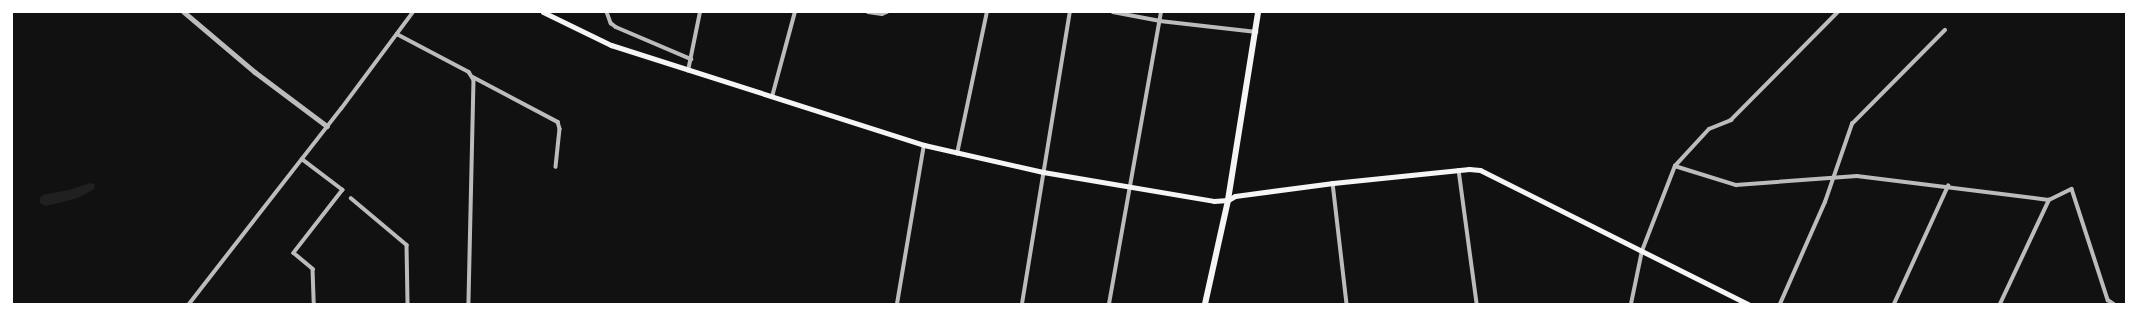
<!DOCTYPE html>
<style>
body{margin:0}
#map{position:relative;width:2138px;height:316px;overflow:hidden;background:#111;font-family:"Fira Sans Condensed",sans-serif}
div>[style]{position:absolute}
.green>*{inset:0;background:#202020}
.minor>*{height:3.5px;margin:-1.75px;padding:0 1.75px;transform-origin:1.75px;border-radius:1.75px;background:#bcbcbc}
.tertiary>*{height:4.5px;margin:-2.25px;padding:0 2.25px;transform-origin:2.25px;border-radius:2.25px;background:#bcbcbc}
.secondary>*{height:5px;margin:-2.5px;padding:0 2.5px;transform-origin:2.5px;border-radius:2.5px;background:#f5f5f5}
.primary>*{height:6px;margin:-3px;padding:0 3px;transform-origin:3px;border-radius:3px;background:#f5f5f5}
span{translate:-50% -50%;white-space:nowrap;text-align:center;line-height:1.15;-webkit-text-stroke:4px #fff;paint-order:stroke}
.frame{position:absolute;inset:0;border:13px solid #fff;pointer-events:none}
</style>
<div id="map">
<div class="green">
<i style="clip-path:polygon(90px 183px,95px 184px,94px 189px,78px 198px,46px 206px,40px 203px,40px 198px,43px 195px,69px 190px)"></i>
</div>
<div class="minor">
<i style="left:607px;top:12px;width:12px;rotate:70deg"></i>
<i style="left:611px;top:23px;width:6px;rotate:39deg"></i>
<i style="left:616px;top:27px;width:82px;rotate:23.1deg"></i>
<i style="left:868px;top:12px;width:14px;rotate:8deg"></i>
<i style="left:882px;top:14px;width:5px;rotate:-22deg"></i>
<i style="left:1113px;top:12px;width:48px;rotate:10.8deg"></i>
<i style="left:1160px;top:21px;width:97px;rotate:6.5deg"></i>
<i style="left:397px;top:34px;width:81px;rotate:27.8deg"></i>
<i style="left:469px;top:72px;width:9px;rotate:58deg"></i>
<i style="left:474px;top:80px;width:224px;rotate:91.3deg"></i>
<i style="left:688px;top:71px;width:60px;rotate:-78.5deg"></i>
<i style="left:473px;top:77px;width:96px;rotate:27.9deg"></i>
<i style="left:558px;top:122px;width:7px;rotate:74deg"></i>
<i style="left:560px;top:129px;width:38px;rotate:96deg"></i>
<i style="left:772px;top:97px;width:88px;rotate:-74.9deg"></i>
<i style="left:957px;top:154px;width:145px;rotate:-78.1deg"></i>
<i style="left:302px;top:159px;width:51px;rotate:37.1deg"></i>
<i style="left:343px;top:190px;width:80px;rotate:127.9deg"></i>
<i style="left:294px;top:253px;width:25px;rotate:40deg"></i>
<i style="left:313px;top:269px;width:35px;rotate:88deg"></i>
<i style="left:1675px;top:166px;width:64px;rotate:17.3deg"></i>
<i style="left:1736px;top:185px;width:121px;rotate:-4.3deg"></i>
<i style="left:1857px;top:176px;width:193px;rotate:7.1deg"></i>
<i style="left:2049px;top:200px;width:25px;rotate:-26deg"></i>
<i style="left:2072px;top:189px;width:117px;rotate:72deg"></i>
<i style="left:2108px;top:300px;width:7px;rotate:34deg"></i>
<i style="left:1459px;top:170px;width:135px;rotate:82.3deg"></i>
<i style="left:1333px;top:183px;width:122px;rotate:83.4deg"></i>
<i style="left:351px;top:198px;width:73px;rotate:40deg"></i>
<i style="left:407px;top:245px;width:59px;rotate:89deg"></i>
<i style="left:189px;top:304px;width:247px;rotate:-52.1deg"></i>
<i style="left:341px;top:109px;width:121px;rotate:-53.4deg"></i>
<i style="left:897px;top:304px;width:161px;rotate:-80.4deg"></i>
<i style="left:1022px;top:304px;width:296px;rotate:-80.7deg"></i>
<i style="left:1109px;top:304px;width:297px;rotate:-79.9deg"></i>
<i style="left:1631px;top:304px;width:54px;rotate:-78.3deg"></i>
<i style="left:1642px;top:251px;width:91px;rotate:-68.8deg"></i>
<i style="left:1675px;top:166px;width:50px;rotate:-47.4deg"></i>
<i style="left:1709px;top:129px;width:24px;rotate:-22deg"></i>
<i style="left:1731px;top:120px;width:152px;rotate:-45.3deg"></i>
<i style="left:1780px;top:304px;width:111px;rotate:-66.2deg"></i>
<i style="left:1825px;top:202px;width:83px;rotate:-70.9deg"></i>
<i style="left:1852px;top:124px;width:132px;rotate:-45.3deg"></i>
<i style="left:1894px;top:304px;width:130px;rotate:-65.4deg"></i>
<i style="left:2000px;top:304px;width:115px;rotate:-64.8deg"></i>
</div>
<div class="tertiary">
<i style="left:184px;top:12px;width:93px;rotate:40.2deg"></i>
<i style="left:255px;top:72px;width:90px;rotate:36.9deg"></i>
</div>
<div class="secondary">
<i style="left:543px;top:12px;width:76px;rotate:25.9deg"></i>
<i style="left:611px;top:45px;width:329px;rotate:17.7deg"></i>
<i style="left:924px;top:145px;width:122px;rotate:12.8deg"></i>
<i style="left:1043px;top:172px;width:173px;rotate:9.6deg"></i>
<i style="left:1214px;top:201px;width:14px;rotate:-4deg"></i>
<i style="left:1228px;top:200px;width:8px;rotate:-30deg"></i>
<i style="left:1235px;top:196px;width:99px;rotate:-7.6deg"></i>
<i style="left:1333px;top:183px;width:137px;rotate:-5.9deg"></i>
<i style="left:1469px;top:169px;width:11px;rotate:5deg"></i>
<i style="left:1480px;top:170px;width:300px;rotate:26.6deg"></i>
</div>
<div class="primary">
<i style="left:1205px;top:304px;width:107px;rotate:-77.5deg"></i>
<i style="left:1228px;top:200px;width:190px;rotate:-80.9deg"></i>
</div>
<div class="frame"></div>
</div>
